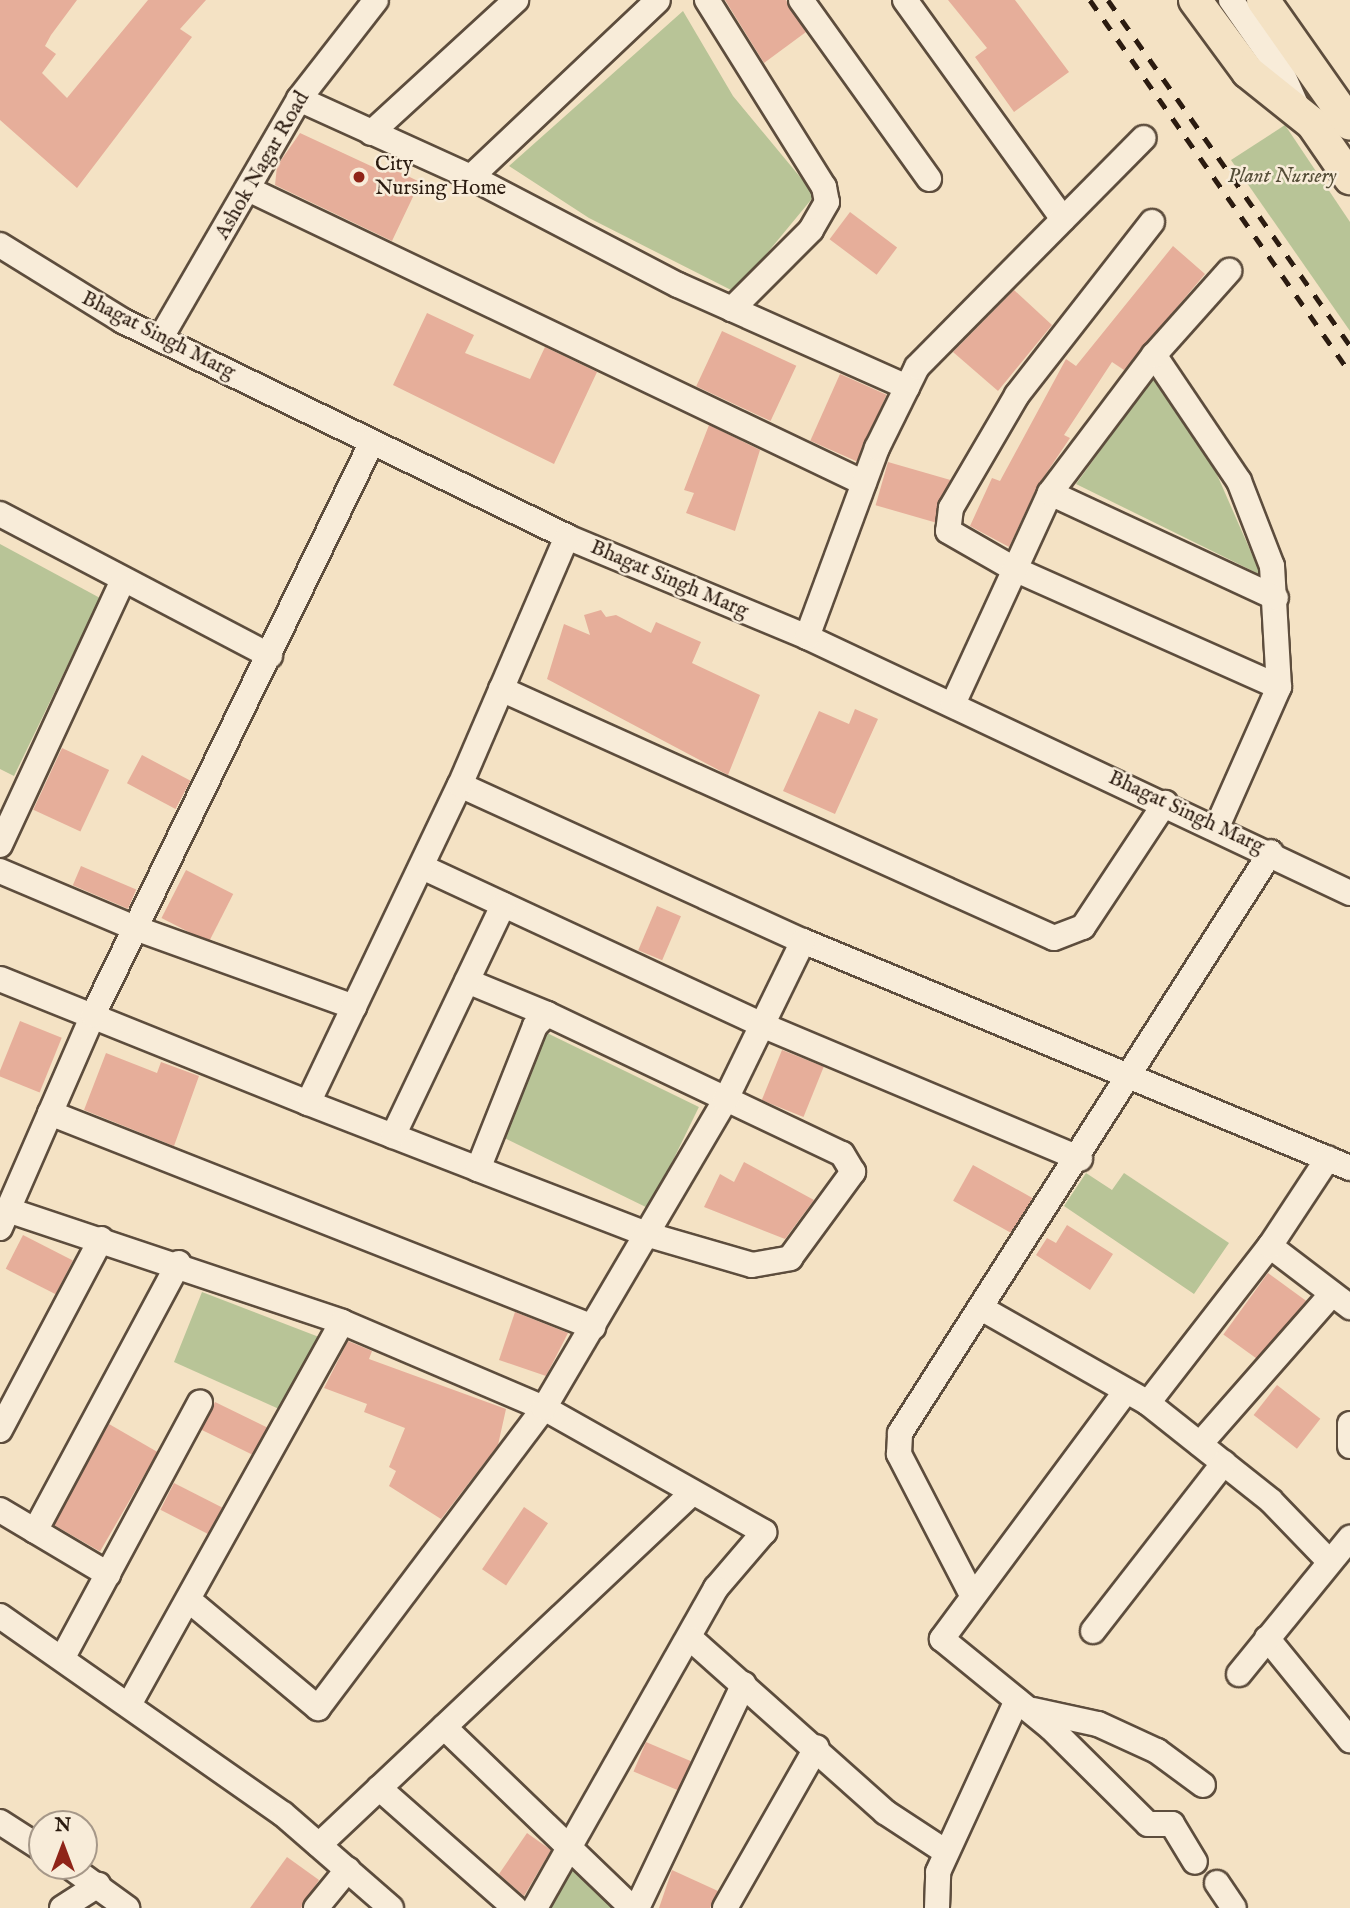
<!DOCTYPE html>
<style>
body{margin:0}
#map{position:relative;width:1350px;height:1908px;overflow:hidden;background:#f4e2c4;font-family:"IM FELL English",serif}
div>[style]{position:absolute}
.green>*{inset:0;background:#b8c497;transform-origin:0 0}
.building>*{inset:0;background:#e6ae9a;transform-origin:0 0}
.roads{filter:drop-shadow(2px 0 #5d4d3d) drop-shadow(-2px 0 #5d4d3d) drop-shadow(0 2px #5d4d3d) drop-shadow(0 -2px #5d4d3d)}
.minor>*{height:24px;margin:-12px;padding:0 12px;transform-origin:12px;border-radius:12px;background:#f8ecd9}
.major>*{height:32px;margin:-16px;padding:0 16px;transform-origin:16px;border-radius:16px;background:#f4e2c4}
.rail>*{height:5px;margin-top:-2.5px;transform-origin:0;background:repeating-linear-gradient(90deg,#2b1b10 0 12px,transparent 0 24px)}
.dots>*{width:19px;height:19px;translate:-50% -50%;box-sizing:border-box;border:4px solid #f8ecd9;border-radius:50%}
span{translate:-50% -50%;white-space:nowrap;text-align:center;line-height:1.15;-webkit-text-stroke:5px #f8ecd9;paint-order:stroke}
.poi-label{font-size:21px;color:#2b1b10}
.left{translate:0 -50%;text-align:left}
.street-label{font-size:21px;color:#2b1b10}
.park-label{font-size:21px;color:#554e38;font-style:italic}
.north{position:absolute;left:28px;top:1810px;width:70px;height:70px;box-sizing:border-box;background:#f8ecd9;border:2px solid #a69889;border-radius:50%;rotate:0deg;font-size:19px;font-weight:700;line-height:28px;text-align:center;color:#2b1b10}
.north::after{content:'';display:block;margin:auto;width:24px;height:32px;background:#8f2418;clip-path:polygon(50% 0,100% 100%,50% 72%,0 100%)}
</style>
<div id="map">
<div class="green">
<i style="clip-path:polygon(683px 11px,733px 96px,815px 195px,735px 292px,589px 218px,509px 166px)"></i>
<i style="clip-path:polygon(1285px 125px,1350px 222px,1350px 331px,1231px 160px)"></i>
<i style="clip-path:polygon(1153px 378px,1215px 470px,1261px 575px,1076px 484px)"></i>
<i style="clip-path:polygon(0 544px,100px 598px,14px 776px,0 769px)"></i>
<i style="left:547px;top:1033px;width:169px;height:113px;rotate:26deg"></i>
<i style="clip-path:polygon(1086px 1173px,1112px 1190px,1124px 1173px,1229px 1243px,1194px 1294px,1064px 1206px)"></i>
<i style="clip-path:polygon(202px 1292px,319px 1337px,279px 1409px,174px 1362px)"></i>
<i style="clip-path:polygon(573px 1862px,618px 1908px,546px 1908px)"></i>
</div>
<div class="building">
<i style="clip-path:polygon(0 0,77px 0,51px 35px,45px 46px,56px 54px,42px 73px,67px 98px,148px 0,206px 0,180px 29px,192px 37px,77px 188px,0 120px)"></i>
<i style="clip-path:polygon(725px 0,786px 0,806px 32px,764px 63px)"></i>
<i style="clip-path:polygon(948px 0,1015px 0,1069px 72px,1014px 112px,975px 57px,987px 48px)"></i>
<i style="clip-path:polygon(300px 133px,386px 173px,389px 167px,420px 182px,392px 241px,275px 185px,277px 166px)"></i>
<i style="left:850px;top:212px;width:59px;height:34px;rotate:37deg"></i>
<i style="clip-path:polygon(1173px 246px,1205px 274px,1124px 370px,1112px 362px,1064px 435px,1070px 438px,1037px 487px,1009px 547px,970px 526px,992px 478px,1000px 481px,1066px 359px,1076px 366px)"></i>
<i style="clip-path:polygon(1014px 290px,1052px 325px,998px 391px,953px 352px)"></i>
<i style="clip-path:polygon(427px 313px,474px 335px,465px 353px,530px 379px,545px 347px,597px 372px,554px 464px,393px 385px)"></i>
<i style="left:722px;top:331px;width:82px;height:61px;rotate:25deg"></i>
<i style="left:840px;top:374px;width:51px;height:73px;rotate:24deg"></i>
<i style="clip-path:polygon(709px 425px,760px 450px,735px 531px,686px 513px,694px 493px,684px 490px)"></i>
<i style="left:888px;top:462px;width:65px;height:45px;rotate:16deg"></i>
<i style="clip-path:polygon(601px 610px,606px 617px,616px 615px,651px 633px,656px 622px,701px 642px,692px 663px,760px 695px,728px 775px,547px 679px,564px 624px,590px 635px,584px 615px)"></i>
<i style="clip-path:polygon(855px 709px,878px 719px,835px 814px,783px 791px,819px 711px,849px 724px)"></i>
<i style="left:62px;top:748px;width:52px;height:68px;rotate:25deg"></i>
<i style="left:142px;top:755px;width:55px;height:32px;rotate:28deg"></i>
<i style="left:81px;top:866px;width:60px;height:21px;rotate:23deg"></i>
<i style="left:186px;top:870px;width:53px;height:54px;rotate:27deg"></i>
<i style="left:657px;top:906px;width:26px;height:48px;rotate:23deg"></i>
<i style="left:20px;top:1021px;width:45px;height:59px;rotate:22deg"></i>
<i style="left:782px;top:1050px;width:45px;height:54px;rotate:22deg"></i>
<i style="clip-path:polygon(106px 1053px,157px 1073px,161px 1062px,199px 1076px,174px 1146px,84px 1110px)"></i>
<i style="clip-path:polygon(744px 1162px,814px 1200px,785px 1239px,704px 1207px,720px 1174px,734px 1182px)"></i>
<i style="left:973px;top:1165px;width:68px;height:41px;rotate:29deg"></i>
<i style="clip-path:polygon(1067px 1225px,1113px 1254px,1090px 1290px,1036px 1255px,1047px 1238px,1056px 1243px)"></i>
<i style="left:23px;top:1235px;width:56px;height:38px;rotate:27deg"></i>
<i style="left:1268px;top:1273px;width:47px;height:76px;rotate:36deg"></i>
<i style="clip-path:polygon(515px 1312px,568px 1333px,546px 1376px,499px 1360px)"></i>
<i style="clip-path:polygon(348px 1341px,372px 1351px,369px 1359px,506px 1409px,498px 1445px,441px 1519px,389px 1486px,396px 1471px,389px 1467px,405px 1428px,364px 1412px,367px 1404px,324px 1388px)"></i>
<i style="left:1277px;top:1385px;width:55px;height:38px;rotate:38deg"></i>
<i style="left:215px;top:1402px;width:58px;height:31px;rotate:26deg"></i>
<i style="left:109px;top:1424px;width:56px;height:115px;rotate:30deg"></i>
<i style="left:174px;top:1483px;width:54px;height:30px;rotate:27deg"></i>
<i style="left:524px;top:1507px;width:29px;height:75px;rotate:34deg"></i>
<i style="left:646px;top:1742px;width:49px;height:32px;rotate:23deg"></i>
<i style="clip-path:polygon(527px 1833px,551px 1850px,524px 1896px,499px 1874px)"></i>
<i style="clip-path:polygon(287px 1857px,319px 1880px,301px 1908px,250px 1908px)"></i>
<i style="clip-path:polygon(672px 1870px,718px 1891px,710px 1908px,659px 1908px)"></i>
</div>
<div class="roads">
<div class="minor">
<i style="left:707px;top:0;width:221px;rotate:58deg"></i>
<i style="left:824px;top:187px;width:15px;rotate:79deg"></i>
<i style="left:827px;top:202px;width:32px;rotate:120deg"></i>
<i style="left:811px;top:230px;width:112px;rotate:135deg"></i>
<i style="left:801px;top:0;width:220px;rotate:54.4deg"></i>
<i style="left:905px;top:0;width:270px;rotate:54.2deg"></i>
<i style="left:1231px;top:0;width:89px;rotate:55.1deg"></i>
<i style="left:1282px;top:73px;width:42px;rotate:65.9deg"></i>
<i style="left:299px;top:99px;width:189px;rotate:24.4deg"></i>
<i style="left:471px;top:177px;width:233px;rotate:27.6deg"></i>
<i style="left:678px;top:285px;width:251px;rotate:24deg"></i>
<i style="left:371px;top:133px;width:197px;rotate:-42.5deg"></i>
<i style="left:471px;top:177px;width:257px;rotate:-43.4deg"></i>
<i style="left:250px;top:190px;width:680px;rotate:25.51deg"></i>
<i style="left:1152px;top:222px;width:219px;rotate:128deg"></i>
<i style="left:1017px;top:395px;width:131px;rotate:120.3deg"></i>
<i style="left:951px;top:508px;width:23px;rotate:97deg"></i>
<i style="left:948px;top:531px;width:76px;rotate:29.9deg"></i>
<i style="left:1014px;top:569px;width:290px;rotate:24deg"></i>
<i style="left:0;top:245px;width:145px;rotate:31.7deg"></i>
<i style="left:123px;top:321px;width:494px;rotate:25.9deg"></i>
<i style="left:567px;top:537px;width:260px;rotate:22.6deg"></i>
<i style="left:807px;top:637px;width:600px;rotate:25.24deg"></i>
<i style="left:160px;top:339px;width:277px;rotate:-59.9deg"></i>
<i style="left:299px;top:99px;width:125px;rotate:-52.1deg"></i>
<i style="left:1154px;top:355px;width:152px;rotate:56deg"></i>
<i style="left:1239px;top:481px;width:91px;rotate:68.8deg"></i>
<i style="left:1272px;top:566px;width:121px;rotate:86.7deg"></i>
<i style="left:1279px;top:687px;width:153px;rotate:113.9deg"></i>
<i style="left:1050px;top:493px;width:249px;rotate:24.9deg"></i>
<i style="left:0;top:514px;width:305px;rotate:27.7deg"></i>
<i style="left:807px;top:637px;width:202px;rotate:-69.7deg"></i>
<i style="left:877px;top:448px;width:90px;rotate:-63.7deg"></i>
<i style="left:917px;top:367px;width:322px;rotate:-45.3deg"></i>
<i style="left:501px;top:689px;width:606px;rotate:24.24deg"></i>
<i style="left:1054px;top:938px;width:31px;rotate:-21deg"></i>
<i style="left:1083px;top:927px;width:149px;rotate:-56.5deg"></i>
<i style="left:953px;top:704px;width:232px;rotate:-65.3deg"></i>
<i style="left:1050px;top:493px;width:173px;rotate:-53deg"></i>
<i style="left:1154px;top:355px;width:113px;rotate:-48.2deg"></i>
<i style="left:460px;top:785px;width:377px;rotate:24.5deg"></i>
<i style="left:803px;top:941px;width:592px;rotate:22.54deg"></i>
<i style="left:0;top:845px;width:290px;rotate:-65.1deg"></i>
<i style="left:422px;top:867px;width:375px;rotate:24.9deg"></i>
<i style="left:762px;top:1025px;width:345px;rotate:22.8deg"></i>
<i style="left:0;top:871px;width:147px;rotate:22.9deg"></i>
<i style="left:135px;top:928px;width:233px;rotate:19.8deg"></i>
<i style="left:0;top:979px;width:332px;rotate:21.9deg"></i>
<i style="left:308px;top:1103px;width:182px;rotate:21.2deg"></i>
<i style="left:478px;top:1169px;width:183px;rotate:21.1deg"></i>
<i style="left:649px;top:1235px;width:107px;rotate:16.2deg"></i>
<i style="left:752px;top:1265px;width:39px;rotate:-10deg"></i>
<i style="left:790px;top:1258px;width:107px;rotate:-53.8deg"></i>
<i style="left:853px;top:1172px;width:21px;rotate:-121deg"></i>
<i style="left:842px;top:1154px;width:327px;rotate:-154.6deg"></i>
<i style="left:547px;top:1014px;width:17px;rotate:135deg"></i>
<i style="left:535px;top:1026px;width:154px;rotate:111.7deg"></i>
<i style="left:467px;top:981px;width:87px;rotate:22.4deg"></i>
<i style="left:308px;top:1103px;width:352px;rotate:-64.5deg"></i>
<i style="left:460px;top:785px;width:270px;rotate:-66.7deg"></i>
<i style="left:50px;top:1113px;width:584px;rotate:21.51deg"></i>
<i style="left:393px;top:1136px;width:256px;rotate:-64.5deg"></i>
<i style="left:8px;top:1210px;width:352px;rotate:18.5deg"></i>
<i style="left:342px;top:1322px;width:220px;rotate:23.1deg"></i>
<i style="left:544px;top:1408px;width:253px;rotate:29.4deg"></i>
<i style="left:764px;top:1532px;width:74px;rotate:130.6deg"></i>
<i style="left:716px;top:1588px;width:368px;rotate:119.5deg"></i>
<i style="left:0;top:1228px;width:232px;rotate:-66.4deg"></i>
<i style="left:93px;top:1015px;width:637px;rotate:-64.04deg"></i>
<i style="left:1270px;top:1246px;width:101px;rotate:37.3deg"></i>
<i style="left:981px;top:1308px;width:192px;rotate:29.6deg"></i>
<i style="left:1148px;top:1403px;width:157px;rotate:38.5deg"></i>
<i style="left:1271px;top:1501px;width:82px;rotate:46deg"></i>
<i style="left:1126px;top:1391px;width:309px;rotate:126.6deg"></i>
<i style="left:942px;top:1639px;width:141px;rotate:39.2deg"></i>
<i style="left:1051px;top:1728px;width:136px;rotate:44.7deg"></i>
<i style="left:1148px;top:1824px;width:24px"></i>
<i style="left:1172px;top:1824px;width:44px;rotate:58.8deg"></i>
<i style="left:1148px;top:1403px;width:199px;rotate:-52.2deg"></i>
<i style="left:1270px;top:1246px;width:105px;rotate:-56.6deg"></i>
<i style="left:1350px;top:1424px;width:22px;rotate:90deg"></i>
<i style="left:0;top:1430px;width:216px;rotate:-62.1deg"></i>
<i style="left:1200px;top:1444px;width:200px;rotate:-48.7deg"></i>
<i style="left:0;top:1510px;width:126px;rotate:30.7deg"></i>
<i style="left:35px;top:1531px;width:304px;rotate:-61.8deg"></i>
<i style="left:972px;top:1595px;width:159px;rotate:-117.4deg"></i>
<i style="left:899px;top:1454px;width:21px;rotate:-87deg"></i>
<i style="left:900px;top:1433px;width:689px;rotate:-57.44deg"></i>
<i style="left:190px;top:1601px;width:167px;rotate:39.9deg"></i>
<i style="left:318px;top:1708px;width:376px;rotate:-53deg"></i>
<i style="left:544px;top:1408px;width:356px;rotate:-59.5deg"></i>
<i style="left:725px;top:1101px;width:178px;rotate:-64deg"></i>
<i style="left:0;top:1616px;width:345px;rotate:35deg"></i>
<i style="left:283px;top:1814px;width:143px;rotate:41deg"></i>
<i style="left:1093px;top:1631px;width:213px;rotate:-52.1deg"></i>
<i style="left:1267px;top:1638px;width:132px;rotate:50.9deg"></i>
<i style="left:691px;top:1639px;width:260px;rotate:41.7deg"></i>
<i style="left:885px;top:1812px;width:73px;rotate:33.3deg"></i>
<i style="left:63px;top:1657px;width:289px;rotate:-61.7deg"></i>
<i style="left:1239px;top:1674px;width:176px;rotate:-50.8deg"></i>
<i style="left:130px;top:1703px;width:436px;rotate:-60.9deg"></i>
<i style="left:1033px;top:1710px;width:66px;rotate:12.2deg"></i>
<i style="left:1098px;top:1724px;width:65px;rotate:24.6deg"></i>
<i style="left:1157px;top:1751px;width:57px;rotate:36.5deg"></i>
<i style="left:444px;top:1727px;width:261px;rotate:43.9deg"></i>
<i style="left:379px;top:1788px;width:181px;rotate:41.4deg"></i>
<i style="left:0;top:1822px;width:50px;rotate:32.7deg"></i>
<i style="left:319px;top:1845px;width:513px;rotate:-43.34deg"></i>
<i style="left:69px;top:1866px;width:72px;rotate:35.9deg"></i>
<i style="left:1217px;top:1883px;width:30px;rotate:56deg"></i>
<i style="left:62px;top:1908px;width:43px;rotate:-32.6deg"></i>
<i style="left:316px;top:1908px;width:50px;rotate:-50.6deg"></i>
<i style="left:637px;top:1908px;width:248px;rotate:-64.5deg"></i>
<i style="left:725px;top:1908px;width:185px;rotate:-60.3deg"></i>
<i style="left:937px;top:1908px;width:36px;rotate:-88deg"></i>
<i style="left:938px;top:1872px;width:189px;rotate:-65.3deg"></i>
</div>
<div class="major">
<i style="left:1195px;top:0;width:89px;rotate:53.6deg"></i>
<i style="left:1248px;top:72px;width:82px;rotate:38.6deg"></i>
<i style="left:1312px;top:123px;width:67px;rotate:55.4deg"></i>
<i style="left:1263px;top:0;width:151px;rotate:54.9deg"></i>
</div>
</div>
<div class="rail">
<i style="left:1090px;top:0;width:455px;rotate:55.1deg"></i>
<i style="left:1108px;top:0;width:421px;rotate:55deg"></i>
</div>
<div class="dots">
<i style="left:359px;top:177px;background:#8f2418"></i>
</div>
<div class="poi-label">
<span class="left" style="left:375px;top:177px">City<br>Nursing Home</span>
</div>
<div class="street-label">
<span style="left:263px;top:166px;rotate:-60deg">Ashok Nagar Road</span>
<span style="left:158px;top:336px;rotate:27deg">Bhagat Singh Marg</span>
<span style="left:669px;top:580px;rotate:23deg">Bhagat Singh Marg</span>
<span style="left:1186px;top:813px;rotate:25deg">Bhagat Singh Marg</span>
</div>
<div class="park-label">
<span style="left:1282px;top:177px">Plant Nursery</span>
</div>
<div class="north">N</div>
</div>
